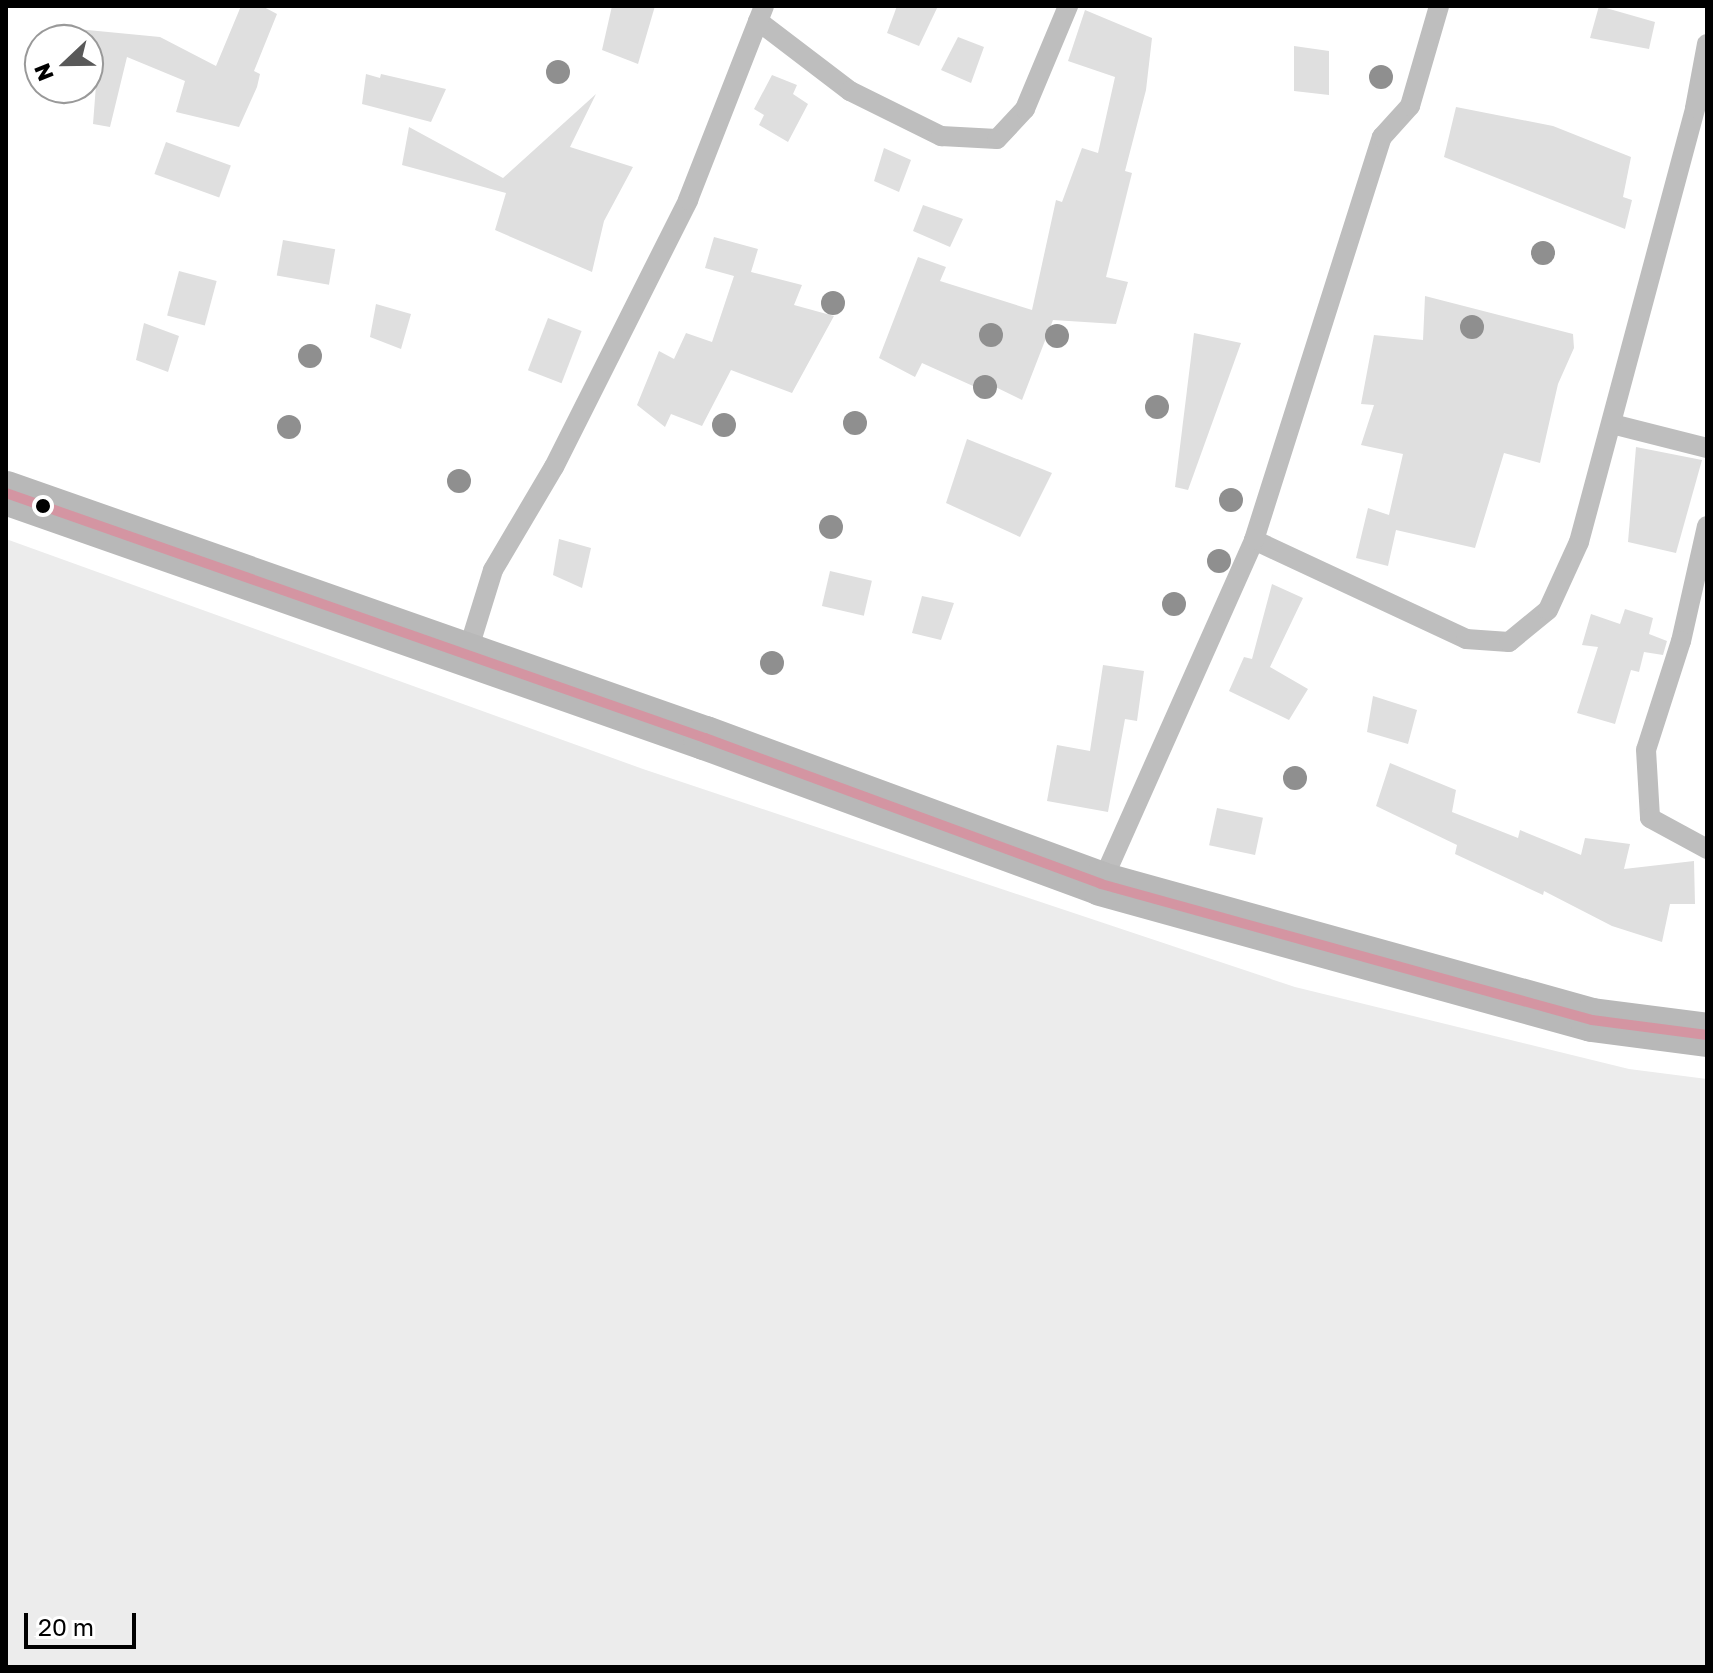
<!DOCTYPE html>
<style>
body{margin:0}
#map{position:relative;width:1713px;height:1673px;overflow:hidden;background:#fff;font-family:"Golos Text",sans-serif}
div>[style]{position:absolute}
.green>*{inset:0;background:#ececec}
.building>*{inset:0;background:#dfdfdf;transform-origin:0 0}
.lane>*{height:20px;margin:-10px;padding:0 10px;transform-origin:10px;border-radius:10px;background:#bebebe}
.secondary>*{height:44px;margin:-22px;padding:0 22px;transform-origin:22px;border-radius:22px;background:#b8b8b8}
.bus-1>*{height:10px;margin:-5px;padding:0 5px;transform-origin:5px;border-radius:5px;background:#d495a2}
.trees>*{width:24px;height:24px;margin:-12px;border-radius:50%;background:#8f8f8f}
.dots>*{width:22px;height:22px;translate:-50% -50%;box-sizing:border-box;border:4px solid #fff;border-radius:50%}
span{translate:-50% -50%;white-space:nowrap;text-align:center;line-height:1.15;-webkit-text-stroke:7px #fff;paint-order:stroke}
.frame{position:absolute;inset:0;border:8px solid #000;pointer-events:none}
.north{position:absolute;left:24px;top:24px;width:80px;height:80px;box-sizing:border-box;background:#fff;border:2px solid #999;border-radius:50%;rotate:248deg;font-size:22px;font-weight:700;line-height:32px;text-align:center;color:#000}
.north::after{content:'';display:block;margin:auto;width:28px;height:36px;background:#595959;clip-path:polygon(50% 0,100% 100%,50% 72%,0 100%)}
.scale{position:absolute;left:24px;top:1613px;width:112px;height:36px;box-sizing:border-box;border:4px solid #000;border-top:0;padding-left:10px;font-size:24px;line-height:28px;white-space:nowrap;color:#000;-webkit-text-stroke:6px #fff;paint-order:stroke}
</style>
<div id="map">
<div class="green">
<i style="clip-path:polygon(6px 539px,643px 769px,1295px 987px,1629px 1069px,1707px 1079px,1707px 1667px,6px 1667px)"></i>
</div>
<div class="building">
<i style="clip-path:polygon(241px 6px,262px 6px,277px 14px,254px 71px,260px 74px,257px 87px,239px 127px,176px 112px,185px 81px,127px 57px,110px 127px,93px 124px,99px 46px,76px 36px,77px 29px,160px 37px,216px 66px)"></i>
<i style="clip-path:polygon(612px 6px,655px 6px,638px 64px,602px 50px)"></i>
<i style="clip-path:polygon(897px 6px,938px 6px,919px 46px,887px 33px)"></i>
<i style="clip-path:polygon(1599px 6px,1655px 22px,1649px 49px,1590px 38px)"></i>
<i style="clip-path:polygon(1085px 10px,1152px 38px,1146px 90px,1125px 171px,1132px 173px,1106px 277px,1128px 282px,1116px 324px,1053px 320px,1022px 400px,977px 378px,973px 386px,922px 363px,915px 377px,879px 358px,918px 257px,946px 267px,940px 281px,1032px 310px,1056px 200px,1062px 202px,1082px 148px,1098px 153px,1115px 77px,1068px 61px)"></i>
<i style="clip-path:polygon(958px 37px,984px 47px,971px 83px,941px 70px)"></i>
<i style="clip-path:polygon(1294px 46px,1329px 51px,1329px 95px,1294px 91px)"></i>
<i style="clip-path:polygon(366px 74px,380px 78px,381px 74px,446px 89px,431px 122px,362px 104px)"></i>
<i style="clip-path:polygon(772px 75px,797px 85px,793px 94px,808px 104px,788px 142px,759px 125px,764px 115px,754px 109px)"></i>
<i style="clip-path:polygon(596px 94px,570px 147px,633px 167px,604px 221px,592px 272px,495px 230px,506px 193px,402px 165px,409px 127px,503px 178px)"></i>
<i style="clip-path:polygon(1456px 107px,1553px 126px,1631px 157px,1623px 197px,1632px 200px,1625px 229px,1444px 157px)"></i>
<i style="left:166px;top:142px;width:69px;height:34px;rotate:20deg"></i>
<i style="clip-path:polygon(884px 148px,911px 160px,899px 192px,874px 181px)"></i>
<i style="clip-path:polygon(923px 205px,963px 219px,950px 247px,913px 231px)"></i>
<i style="clip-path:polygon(714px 237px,758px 249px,751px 272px,802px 285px,794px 305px,834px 316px,792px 393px,731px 370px,702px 426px,671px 414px,665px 427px,637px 405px,659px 351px,674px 359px,686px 333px,712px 342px,734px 276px,705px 268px)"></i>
<i style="left:283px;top:240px;width:53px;height:36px;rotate:10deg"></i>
<i style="left:179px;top:271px;width:39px;height:46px;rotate:15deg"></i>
<i style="clip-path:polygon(1425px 296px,1573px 334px,1574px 348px,1558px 384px,1540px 463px,1504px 453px,1475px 548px,1396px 530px,1388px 566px,1356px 558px,1368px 508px,1389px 515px,1403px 454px,1361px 445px,1374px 405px,1361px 404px,1374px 335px,1423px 340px)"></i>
<i style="clip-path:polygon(376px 304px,411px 314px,401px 349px,370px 337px)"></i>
<i style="left:548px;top:318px;width:36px;height:56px;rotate:21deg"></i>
<i style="clip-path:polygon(144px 323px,179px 336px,168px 372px,136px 360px)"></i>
<i style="clip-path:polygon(1194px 333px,1241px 343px,1188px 490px,1175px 487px)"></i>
<i style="clip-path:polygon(967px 439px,1052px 473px,1020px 537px,946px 503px)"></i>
<i style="clip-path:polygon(1636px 447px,1702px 460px,1676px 553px,1628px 542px)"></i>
<i style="clip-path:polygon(559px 539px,591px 548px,582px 588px,553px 575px)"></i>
<i style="left:830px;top:571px;width:43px;height:36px;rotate:13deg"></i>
<i style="clip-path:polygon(1272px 584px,1303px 598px,1270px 667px,1308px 689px,1289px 720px,1229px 691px,1244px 657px,1252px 659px)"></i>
<i style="clip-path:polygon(922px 596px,954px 603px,941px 640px,912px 633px)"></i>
<i style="clip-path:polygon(1625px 609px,1653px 618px,1649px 634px,1667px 641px,1663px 655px,1644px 652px,1639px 672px,1631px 670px,1615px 724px,1577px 713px,1598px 647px,1582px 645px,1591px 614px,1620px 624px)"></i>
<i style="clip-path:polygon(1103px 665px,1144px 671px,1137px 721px,1125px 719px,1108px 812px,1047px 801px,1057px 745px,1090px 751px)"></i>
<i style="clip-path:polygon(1373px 696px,1417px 710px,1408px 744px,1367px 732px)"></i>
<i style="clip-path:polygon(1390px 763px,1456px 790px,1452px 812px,1518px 838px,1520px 830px,1581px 855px,1585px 838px,1630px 844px,1624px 869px,1694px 861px,1695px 904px,1670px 904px,1662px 942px,1612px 926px,1544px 891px,1543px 895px,1455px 854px,1457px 845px,1376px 806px)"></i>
<i style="left:1217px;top:808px;width:47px;height:38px;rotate:12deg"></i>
</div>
<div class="lane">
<i style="left:758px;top:21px;width:116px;rotate:37.3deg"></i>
<i style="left:850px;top:91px;width:102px;rotate:26.3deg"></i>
<i style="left:941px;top:136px;width:56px;rotate:3.1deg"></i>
<i style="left:997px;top:139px;width:41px;rotate:-47deg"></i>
<i style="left:1025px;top:109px;width:112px;rotate:-67.3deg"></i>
<i style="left:1612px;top:424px;width:98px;rotate:14.2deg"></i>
<i style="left:1707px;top:526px;width:118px;rotate:102.7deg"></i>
<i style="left:1681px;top:641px;width:114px;rotate:107.8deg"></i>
<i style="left:1646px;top:750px;width:68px;rotate:86.6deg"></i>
<i style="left:1650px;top:818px;width:65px;rotate:28.5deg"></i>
<i style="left:1254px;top:540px;width:234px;rotate:25deg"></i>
<i style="left:1466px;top:639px;width:43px;rotate:4deg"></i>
<i style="left:1509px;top:642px;width:50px;rotate:-39.4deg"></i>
<i style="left:1548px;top:610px;width:75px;rotate:-65.5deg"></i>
<i style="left:1579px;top:542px;width:449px;rotate:-75deg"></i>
<i style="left:1695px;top:108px;width:65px;rotate:-79.4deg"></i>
<i style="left:467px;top:654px;width:88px;rotate:-72.8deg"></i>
<i style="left:493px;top:570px;width:120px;rotate:-59.4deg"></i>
<i style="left:554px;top:467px;width:299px;rotate:-63.3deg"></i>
<i style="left:688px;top:200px;width:208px;rotate:-68.6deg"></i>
<i style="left:1101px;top:884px;width:376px;rotate:-66deg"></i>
<i style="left:1254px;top:540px;width:423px;rotate:-72.4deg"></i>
<i style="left:1382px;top:137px;width:42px;rotate:-47.9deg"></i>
<i style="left:1410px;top:106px;width:104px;rotate:-73.8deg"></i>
</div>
<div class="secondary">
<i style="left:6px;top:493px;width:741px;rotate:19.32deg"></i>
<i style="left:705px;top:738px;width:422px;rotate:20.2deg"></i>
<i style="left:1101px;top:884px;width:509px;rotate:15.48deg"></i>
<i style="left:1592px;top:1020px;width:116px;rotate:7.4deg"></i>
</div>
<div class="bus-1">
<i style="left:6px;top:493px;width:741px;rotate:19.32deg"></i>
<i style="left:705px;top:738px;width:422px;rotate:20.2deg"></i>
<i style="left:1101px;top:884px;width:509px;rotate:15.48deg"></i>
<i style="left:1592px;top:1020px;width:116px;rotate:7.4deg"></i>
</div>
<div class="trees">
<i style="left:558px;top:72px"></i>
<i style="left:1381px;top:77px"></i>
<i style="left:1543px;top:253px"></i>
<i style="left:833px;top:303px"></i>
<i style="left:1472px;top:327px"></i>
<i style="left:991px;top:335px"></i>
<i style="left:1057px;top:336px"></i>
<i style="left:310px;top:356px"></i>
<i style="left:985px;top:387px"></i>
<i style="left:1157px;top:407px"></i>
<i style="left:855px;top:423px"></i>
<i style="left:724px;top:425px"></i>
<i style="left:289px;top:427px"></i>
<i style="left:459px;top:481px"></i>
<i style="left:1231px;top:500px"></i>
<i style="left:831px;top:527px"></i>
<i style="left:1219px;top:561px"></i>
<i style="left:1174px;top:604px"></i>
<i style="left:772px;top:663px"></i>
<i style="left:1295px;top:778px"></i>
</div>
<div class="dots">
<i style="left:43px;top:506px;background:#000"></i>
</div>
<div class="frame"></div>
<div class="north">N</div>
<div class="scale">20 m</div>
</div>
